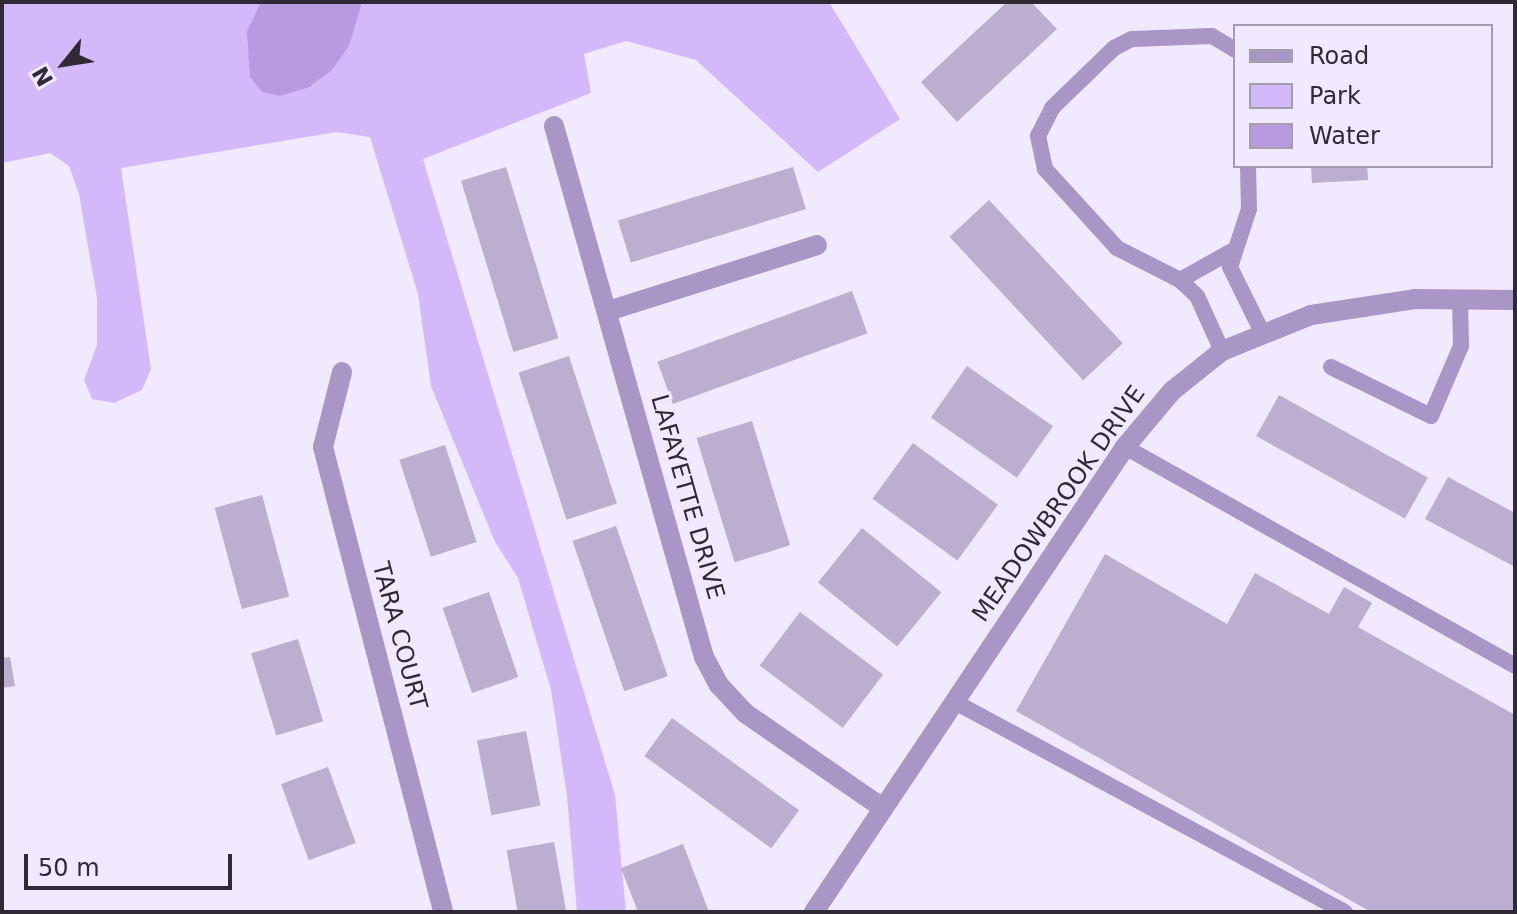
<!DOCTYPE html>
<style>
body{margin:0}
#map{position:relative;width:1517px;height:914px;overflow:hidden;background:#f1e9fe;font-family:"DejaVu Sans",sans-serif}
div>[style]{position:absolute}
.green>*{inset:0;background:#d4b9fa}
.water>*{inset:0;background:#b89ae1}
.building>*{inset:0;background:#bbaecf;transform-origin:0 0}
.service>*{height:16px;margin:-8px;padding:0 8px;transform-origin:8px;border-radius:8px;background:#a995c6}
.minor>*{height:20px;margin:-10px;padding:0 10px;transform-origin:10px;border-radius:10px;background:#a995c6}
span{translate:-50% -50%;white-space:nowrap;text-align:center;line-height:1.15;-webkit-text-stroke:6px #f1e9fe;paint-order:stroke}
.street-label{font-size:24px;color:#302a37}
.frame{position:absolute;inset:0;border:4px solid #302a37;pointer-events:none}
.legend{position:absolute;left:1233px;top:24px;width:260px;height:144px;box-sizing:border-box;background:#f1e9fe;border:2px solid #a49dae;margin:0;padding:10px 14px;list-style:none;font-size:24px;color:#302a37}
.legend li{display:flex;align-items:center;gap:16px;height:40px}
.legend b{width:40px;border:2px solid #a49dae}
.north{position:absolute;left:24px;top:24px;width:80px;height:80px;-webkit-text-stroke:6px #f1e9fe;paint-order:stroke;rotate:240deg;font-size:22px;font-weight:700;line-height:32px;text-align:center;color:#302a37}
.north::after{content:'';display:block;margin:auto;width:28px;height:36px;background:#302a37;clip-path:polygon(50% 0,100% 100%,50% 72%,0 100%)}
.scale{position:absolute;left:24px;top:854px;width:208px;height:36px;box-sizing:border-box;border:4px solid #302a37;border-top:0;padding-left:10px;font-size:24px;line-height:28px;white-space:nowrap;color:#302a37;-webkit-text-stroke:6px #f1e9fe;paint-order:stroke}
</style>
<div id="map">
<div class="green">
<i style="clip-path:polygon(2px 2px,829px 2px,900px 119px,818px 172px,696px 60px,626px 41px,584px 54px,591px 93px,423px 159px,615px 795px,626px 912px,577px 912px,567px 796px,551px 690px,518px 578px,495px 542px,431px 386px,418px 294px,370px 137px,337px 132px,121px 168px,151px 369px,142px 390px,114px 403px,92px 399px,84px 380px,97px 345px,97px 298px,79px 194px,69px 166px,50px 153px,2px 163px)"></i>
</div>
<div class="water">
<i style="clip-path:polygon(261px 2px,362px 2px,349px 46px,331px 71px,309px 87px,280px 96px,262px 92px,250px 77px,247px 31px)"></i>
</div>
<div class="building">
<i style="clip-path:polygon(1007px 2px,1031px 2px,1057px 29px,957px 122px,921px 82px)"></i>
<i style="clip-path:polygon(1311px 166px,1367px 166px,1368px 180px,1312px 183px)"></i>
<i style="left:506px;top:167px;width:179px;height:47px;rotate:73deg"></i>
<i style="left:793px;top:167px;width:44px;height:183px;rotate:73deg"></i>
<i style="left:989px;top:200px;width:196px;height:54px;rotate:47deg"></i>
<i style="left:852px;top:291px;width:45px;height:207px;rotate:70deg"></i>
<i style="left:569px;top:356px;width:155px;height:53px;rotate:72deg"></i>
<i style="left:967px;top:366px;width:105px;height:63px;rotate:35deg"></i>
<i style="left:1279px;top:395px;width:170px;height:47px;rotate:29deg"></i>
<i style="left:752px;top:421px;width:130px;height:58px;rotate:73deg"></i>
<i style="left:913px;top:443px;width:105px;height:69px;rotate:36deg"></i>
<i style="left:445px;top:445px;width:102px;height:48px;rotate:72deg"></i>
<i style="clip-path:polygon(1448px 477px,1515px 513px,1515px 567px,1425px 519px)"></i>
<i style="left:262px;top:495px;width:105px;height:49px;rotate:75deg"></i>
<i style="left:616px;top:526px;width:159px;height:46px;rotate:71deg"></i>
<i style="left:862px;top:528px;width:102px;height:70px;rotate:39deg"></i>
<i style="clip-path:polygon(1105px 554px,1227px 624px,1255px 573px,1329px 614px,1344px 587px,1372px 603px,1358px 627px,1515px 715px,1515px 912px,1371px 912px,1016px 711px)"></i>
<i style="left:489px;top:592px;width:90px;height:49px;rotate:71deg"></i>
<i style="left:800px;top:612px;width:104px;height:67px;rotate:37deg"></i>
<i style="left:298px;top:639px;width:86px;height:49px;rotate:73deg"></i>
<i style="clip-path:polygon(10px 657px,15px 686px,2px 688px,2px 658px)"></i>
<i style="left:672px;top:718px;width:157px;height:47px;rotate:36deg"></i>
<i style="left:526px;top:731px;width:76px;height:50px;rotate:79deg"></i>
<i style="left:328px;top:767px;width:81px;height:50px;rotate:70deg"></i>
<i style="left:554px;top:842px;width:71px;height:48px;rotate:80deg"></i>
<i style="clip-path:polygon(683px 844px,709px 912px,638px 912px,621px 868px)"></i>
</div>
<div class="service">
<i style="left:1248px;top:166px;width:43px;rotate:88.7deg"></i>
<i style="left:1249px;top:209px;width:61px;rotate:108.1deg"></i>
<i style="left:1230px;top:267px;width:72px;rotate:63.8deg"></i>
<i style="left:1180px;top:280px;width:60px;rotate:-29.1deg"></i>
<i style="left:1222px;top:351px;width:60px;rotate:-114.4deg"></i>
<i style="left:1197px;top:296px;width:23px;rotate:-137deg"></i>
<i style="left:1180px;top:280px;width:71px;rotate:-153.1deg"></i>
<i style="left:1117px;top:248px;width:107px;rotate:-132.3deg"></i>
<i style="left:1045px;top:169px;width:34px;rotate:-102deg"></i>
<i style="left:1038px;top:136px;width:31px;rotate:-63deg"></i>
<i style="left:1052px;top:108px;width:86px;rotate:-44.1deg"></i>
<i style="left:1114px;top:48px;width:20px;rotate:-27deg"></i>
<i style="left:1132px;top:39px;width:80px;rotate:-2.1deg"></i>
<i style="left:1212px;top:36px;width:27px;rotate:31deg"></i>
<i style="left:1331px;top:367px;width:111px;rotate:26.1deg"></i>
<i style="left:1431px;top:416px;width:76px;rotate:-66.8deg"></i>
<i style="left:1461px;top:346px;width:48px;rotate:-91.2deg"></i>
<i style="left:1125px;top:447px;width:447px;rotate:29.3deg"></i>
<i style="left:953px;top:701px;width:445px;rotate:28.3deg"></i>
</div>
<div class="minor">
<i style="left:554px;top:126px;width:552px;rotate:74.23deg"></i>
<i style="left:704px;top:657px;width:32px;rotate:62deg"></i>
<i style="left:719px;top:685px;width:38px;rotate:47deg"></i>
<i style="left:745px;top:713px;width:164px;rotate:34.6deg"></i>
<i style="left:608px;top:311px;width:219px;rotate:-17.5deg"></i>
<i style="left:342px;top:372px;width:77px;rotate:104.2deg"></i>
<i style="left:323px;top:447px;width:480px;rotate:75.5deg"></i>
<i style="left:814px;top:912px;width:559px;rotate:-56.22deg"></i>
<i style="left:1125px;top:447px;width:73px;rotate:-50deg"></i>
<i style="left:1172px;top:391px;width:64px;rotate:-38.7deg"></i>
<i style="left:1222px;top:351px;width:96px;rotate:-22deg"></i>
<i style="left:1311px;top:315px;width:105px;rotate:-8.7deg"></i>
<i style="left:1415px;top:299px;width:100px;rotate:0.6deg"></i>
</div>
<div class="street-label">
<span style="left:687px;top:497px;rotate:74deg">LAFAYETTE DRIVE</span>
<span style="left:1059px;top:504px;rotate:-55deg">MEADOWBROOK DRIVE</span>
<span style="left:399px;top:636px;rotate:75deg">TARA COURT</span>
</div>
<div class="frame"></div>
<ul class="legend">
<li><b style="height:10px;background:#a995c6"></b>Road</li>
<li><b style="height:22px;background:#d4b9fa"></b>Park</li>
<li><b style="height:22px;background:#b89ae1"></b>Water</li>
</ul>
<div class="north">N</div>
<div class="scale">50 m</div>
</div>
